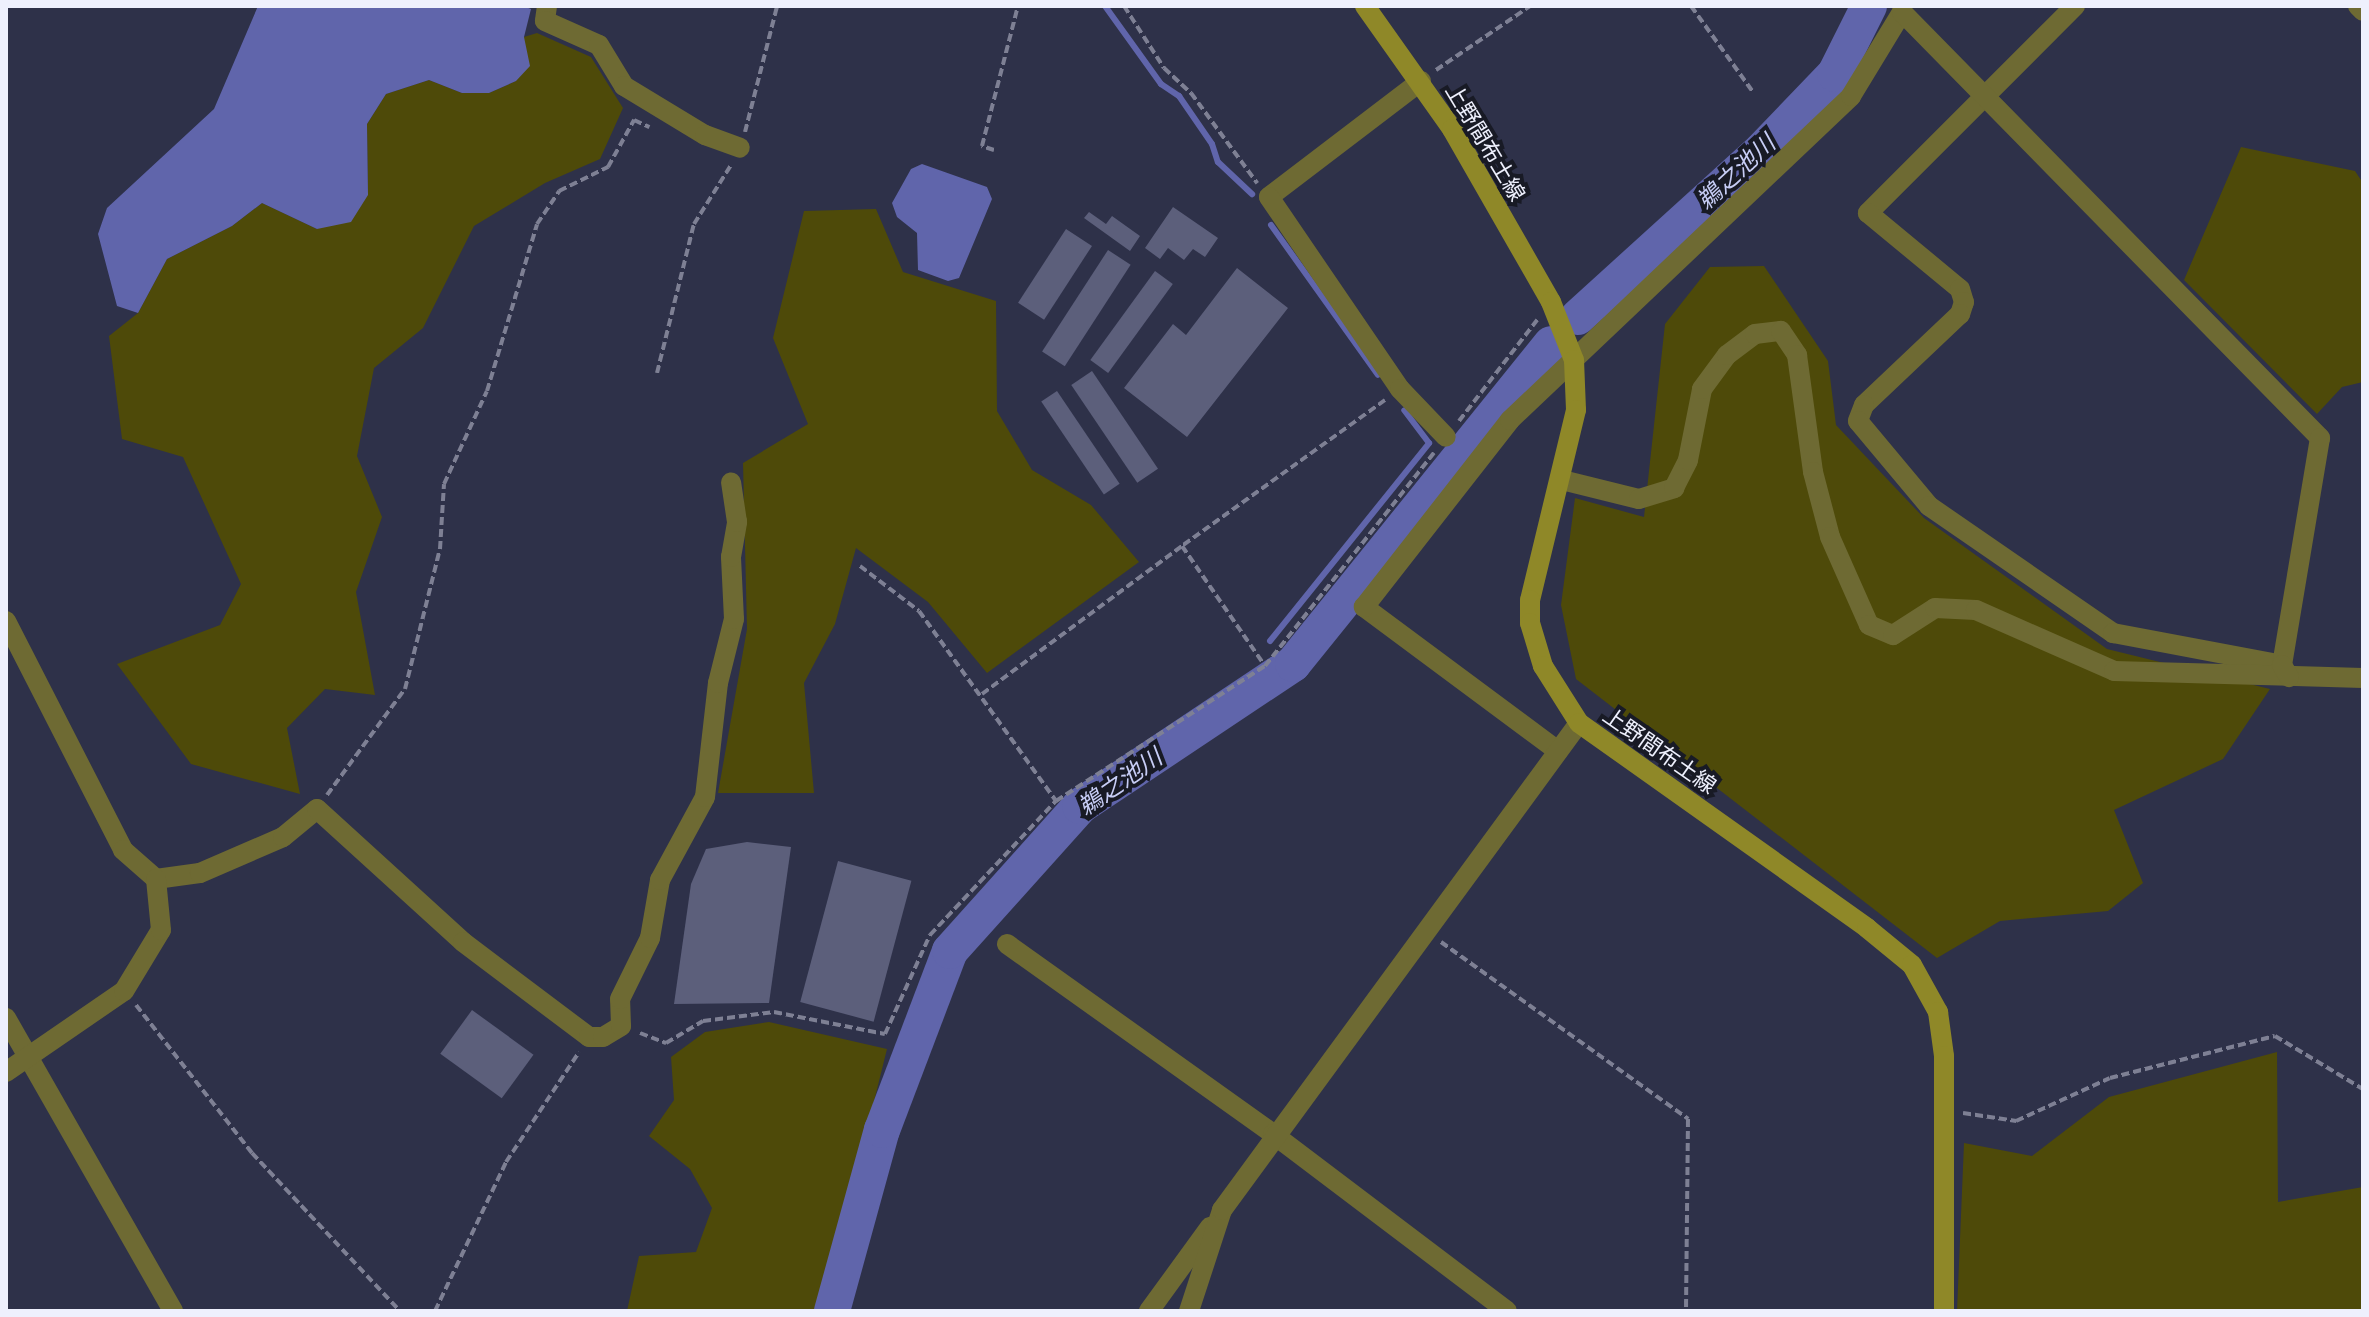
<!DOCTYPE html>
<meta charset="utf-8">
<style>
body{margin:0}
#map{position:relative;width:2369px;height:1317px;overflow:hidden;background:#2e3149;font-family:"PT Serif","Noto Sans JP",serif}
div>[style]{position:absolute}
.green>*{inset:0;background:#4e4a09}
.water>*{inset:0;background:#6065ab}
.stream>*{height:6px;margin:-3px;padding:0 3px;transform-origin:3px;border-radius:3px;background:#6065ab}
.river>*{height:36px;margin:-18px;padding:0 18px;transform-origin:18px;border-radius:18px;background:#6065ab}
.building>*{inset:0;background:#5c5f7b;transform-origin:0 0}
.path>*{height:4px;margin-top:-2px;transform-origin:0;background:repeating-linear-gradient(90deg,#7e8094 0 8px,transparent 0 12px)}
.minor>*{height:20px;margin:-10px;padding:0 10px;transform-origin:10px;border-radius:10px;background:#6e6a33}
.secondary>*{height:20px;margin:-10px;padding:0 10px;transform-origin:10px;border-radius:10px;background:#8f8828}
span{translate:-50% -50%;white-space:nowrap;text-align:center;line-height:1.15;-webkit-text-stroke:8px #181a25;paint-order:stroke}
.street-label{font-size:22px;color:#eef0fd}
.water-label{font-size:24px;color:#c7cdf5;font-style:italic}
.frame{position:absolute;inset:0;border:8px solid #eef0fd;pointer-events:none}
</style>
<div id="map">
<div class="green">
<i style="clip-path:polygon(537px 33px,591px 57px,623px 108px,600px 159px,545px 183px,474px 226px,423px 328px,374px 368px,357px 456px,382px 517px,356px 592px,375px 695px,325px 689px,287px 728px,300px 794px,191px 764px,117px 664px,220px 625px,241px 584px,183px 457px,122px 439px,109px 336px,138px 313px,167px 259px,232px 226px,262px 203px,317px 229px,368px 195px,367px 124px,386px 94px,429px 80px,462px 93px,489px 93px,516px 81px,524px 37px)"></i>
<i style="clip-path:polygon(2241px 147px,2355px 171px,2363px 183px,2363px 382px,2342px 387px,2317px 414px,2184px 280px)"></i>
<i style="clip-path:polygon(876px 209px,903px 272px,996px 301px,997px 411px,1032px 470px,1091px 505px,1139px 562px,987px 673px,928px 602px,856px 548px,835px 624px,804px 683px,814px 793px,718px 793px,747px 629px,743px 463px,808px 424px,773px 338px,804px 211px)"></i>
<i style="clip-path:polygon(1764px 266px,1828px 361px,1836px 425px,1924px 518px,2107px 649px,2270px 689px,2223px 759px,2114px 810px,2143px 883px,2108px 911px,2000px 921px,1937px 958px,1576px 679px,1561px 605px,1575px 498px,1644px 517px,1665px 324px,1710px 267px)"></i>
<i style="clip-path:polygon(769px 1022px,887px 1049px,822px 1311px,627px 1311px,639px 1256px,696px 1252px,712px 1208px,690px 1169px,649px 1136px,674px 1100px,671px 1057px,705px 1032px)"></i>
<i style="clip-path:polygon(2277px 1052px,2278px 1202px,2363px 1187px,2363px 1311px,1957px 1311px,1964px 1143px,2032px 1156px,2109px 1097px)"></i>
</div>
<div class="water">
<i style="clip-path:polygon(258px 6px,523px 6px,531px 9px,524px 37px,530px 66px,516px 81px,489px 93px,462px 93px,429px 80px,386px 94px,367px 124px,368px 195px,351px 222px,317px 229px,262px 203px,232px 226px,167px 259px,138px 313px,117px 306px,98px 234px,107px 208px,214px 109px)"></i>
<i style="clip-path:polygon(922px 164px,987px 187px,992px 199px,959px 278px,948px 281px,918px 270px,917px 233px,897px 217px,892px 203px,911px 169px)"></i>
</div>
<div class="stream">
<i style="left:1105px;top:6px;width:96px;rotate:54.3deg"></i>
<i style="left:1161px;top:84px;width:22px;rotate:34deg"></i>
<i style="left:1179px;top:96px;width:58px;rotate:55.5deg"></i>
<i style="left:1212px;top:144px;width:19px;rotate:72deg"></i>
<i style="left:1218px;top:162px;width:47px;rotate:43.3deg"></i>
<i style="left:1271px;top:225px;width:184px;rotate:54.5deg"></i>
<i style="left:1270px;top:641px;width:254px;rotate:-51.2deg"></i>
<i style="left:1429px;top:443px;width:41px;rotate:-127.1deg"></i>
</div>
<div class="river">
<i style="left:1578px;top:317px;width:248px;rotate:-42.2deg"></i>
<i style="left:1762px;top:150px;width:105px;rotate:-46.2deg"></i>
<i style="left:1835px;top:74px;width:76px;rotate:-63.4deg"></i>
<i style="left:832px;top:1311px;width:188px;rotate:-74.6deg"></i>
<i style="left:882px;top:1130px;width:191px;rotate:-69.2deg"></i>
<i style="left:950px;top:951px;width:195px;rotate:-48.1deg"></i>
<i style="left:1080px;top:806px;width:256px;rotate:-33.7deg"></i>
<i style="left:1293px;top:664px;width:411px;rotate:-51.1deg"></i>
</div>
<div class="building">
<i style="clip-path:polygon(1173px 207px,1218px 238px,1205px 257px,1193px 249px,1184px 260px,1168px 248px,1160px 259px,1145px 248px)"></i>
<i style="clip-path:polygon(1089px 212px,1106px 224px,1112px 216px,1140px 236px,1130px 251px,1084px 218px)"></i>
<i style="left:1066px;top:229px;width:31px;height:88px;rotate:33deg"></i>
<i style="left:1108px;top:250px;width:27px;height:121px;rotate:33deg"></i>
<i style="clip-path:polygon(1237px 268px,1288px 308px,1187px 437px,1124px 388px,1173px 324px,1186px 335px)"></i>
<i style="left:1155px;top:271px;width:22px;height:110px;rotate:36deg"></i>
<i style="left:1092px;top:371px;width:118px;height:25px;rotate:56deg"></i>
<i style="left:1057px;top:391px;width:112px;height:19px;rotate:56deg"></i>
<i style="clip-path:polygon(747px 842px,791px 847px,769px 1003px,674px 1004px,691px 884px,706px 849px)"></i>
<i style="left:838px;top:861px;width:76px;height:146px;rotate:15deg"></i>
<i style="left:472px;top:1010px;width:76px;height:54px;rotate:36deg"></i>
</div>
<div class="path">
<i style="left:1124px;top:6px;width:74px;rotate:57.2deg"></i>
<i style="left:1164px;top:68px;width:37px;rotate:43deg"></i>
<i style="left:1191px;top:93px;width:112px;rotate:53.7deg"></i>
<i style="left:1691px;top:6px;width:106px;rotate:54.2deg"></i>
<i style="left:1436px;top:70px;width:114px;rotate:-34.2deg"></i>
<i style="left:745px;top:132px;width:130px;rotate:-75.7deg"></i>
<i style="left:994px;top:150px;width:13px;rotate:-162deg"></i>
<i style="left:982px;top:146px;width:145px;rotate:-75.6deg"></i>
<i style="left:657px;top:373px;width:154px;rotate:-76.1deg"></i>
<i style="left:694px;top:224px;width:70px;rotate:-57.9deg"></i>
<i style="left:1385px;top:400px;width:250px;rotate:144.3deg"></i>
<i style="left:1182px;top:546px;width:146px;rotate:55.3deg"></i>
<i style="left:1265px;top:666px;width:272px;rotate:-51.6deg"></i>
<i style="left:1459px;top:421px;width:128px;rotate:-52.3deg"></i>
<i style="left:860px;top:566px;width:74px;rotate:37.3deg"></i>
<i style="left:919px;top:611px;width:234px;rotate:54.2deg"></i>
<i style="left:982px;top:694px;width:249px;rotate:-36.5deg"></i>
<i style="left:327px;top:795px;width:132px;rotate:-53.7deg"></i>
<i style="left:405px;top:689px;width:144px;rotate:-76deg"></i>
<i style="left:440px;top:549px;width:65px;rotate:-86.5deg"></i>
<i style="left:444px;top:484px;width:102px;rotate:-65.2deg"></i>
<i style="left:487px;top:391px;width:174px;rotate:-73.3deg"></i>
<i style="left:537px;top:224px;width:40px;rotate:-56deg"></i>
<i style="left:559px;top:191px;width:55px;rotate:-26.1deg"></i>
<i style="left:608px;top:167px;width:54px;rotate:-61deg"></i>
<i style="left:634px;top:120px;width:17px;rotate:25deg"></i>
<i style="left:1441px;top:942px;width:304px;rotate:35.6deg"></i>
<i style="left:1688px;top:1119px;width:192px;rotate:90.6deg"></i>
<i style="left:136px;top:1005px;width:188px;rotate:51.9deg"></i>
<i style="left:252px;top:1153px;width:216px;rotate:46.9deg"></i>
<i style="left:640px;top:1033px;width:28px;rotate:21deg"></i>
<i style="left:666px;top:1043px;width:43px;rotate:-30.7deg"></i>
<i style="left:703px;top:1021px;width:72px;rotate:-7.2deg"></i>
<i style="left:774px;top:1012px;width:113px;rotate:11.2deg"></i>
<i style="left:885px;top:1034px;width:109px;rotate:-65.6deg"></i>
<i style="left:930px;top:935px;width:184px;rotate:-46.8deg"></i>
<i style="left:1056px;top:801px;width:249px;rotate:-32.9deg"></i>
<i style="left:1963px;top:1113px;width:54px;rotate:8.6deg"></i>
<i style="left:2016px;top:1121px;width:103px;rotate:-24.6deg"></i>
<i style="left:2110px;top:1078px;width:170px;rotate:-14.3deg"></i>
<i style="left:2275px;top:1036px;width:103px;rotate:31.1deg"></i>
<i style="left:435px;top:1311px;width:165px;rotate:-64.5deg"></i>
<i style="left:506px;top:1162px;width:132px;rotate:-56.4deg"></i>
</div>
<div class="minor">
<i style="left:547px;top:6px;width:15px;rotate:98deg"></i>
<i style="left:545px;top:21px;width:59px;rotate:24deg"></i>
<i style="left:599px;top:45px;width:48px;rotate:58.6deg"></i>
<i style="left:624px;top:86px;width:95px;rotate:31.2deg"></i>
<i style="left:705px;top:135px;width:37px;rotate:20deg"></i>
<i style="left:2075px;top:6px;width:293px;rotate:135deg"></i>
<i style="left:1868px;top:213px;width:119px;rotate:39.6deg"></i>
<i style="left:1960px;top:289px;width:14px;rotate:73deg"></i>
<i style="left:1964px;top:302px;width:13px;rotate:108deg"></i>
<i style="left:1960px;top:314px;width:132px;rotate:136.5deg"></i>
<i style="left:1864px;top:405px;width:17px;rotate:111deg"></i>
<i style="left:1858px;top:421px;width:111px;rotate:50.1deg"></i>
<i style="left:1929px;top:506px;width:224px;rotate:34.6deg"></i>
<i style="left:2113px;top:633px;width:172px;rotate:10.7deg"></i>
<i style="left:2358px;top:6px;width:7px;rotate:45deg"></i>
<i style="left:1421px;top:81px;width:191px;rotate:142.7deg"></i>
<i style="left:1269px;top:197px;width:232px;rotate:55.7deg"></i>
<i style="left:1400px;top:389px;width:66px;rotate:46.2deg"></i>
<i style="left:1562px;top:480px;width:79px;rotate:13.9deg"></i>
<i style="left:1639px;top:499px;width:37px;rotate:-17deg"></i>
<i style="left:1674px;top:488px;width:31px;rotate:-63deg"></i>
<i style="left:1688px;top:460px;width:72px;rotate:-78.8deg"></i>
<i style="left:1702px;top:389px;width:42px;rotate:-53.7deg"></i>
<i style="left:1727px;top:355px;width:35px;rotate:-37deg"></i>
<i style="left:1755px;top:334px;width:26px;rotate:-7deg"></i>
<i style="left:1781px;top:331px;width:29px;rotate:56deg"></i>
<i style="left:1797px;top:355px;width:118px;rotate:82.2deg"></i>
<i style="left:1813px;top:472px;width:67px;rotate:75.3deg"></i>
<i style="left:1830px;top:537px;width:96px;rotate:66.1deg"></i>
<i style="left:1869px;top:625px;width:26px;rotate:23deg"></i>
<i style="left:1893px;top:635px;width:50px;rotate:-32.7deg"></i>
<i style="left:1935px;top:608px;width:41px;rotate:2.8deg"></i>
<i style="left:1976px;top:610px;width:151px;rotate:23.8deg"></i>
<i style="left:2114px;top:671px;width:249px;rotate:1.6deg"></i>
<i style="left:6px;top:621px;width:257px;rotate:62.9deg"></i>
<i style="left:123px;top:850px;width:44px;rotate:41.3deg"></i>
<i style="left:156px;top:879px;width:44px;rotate:-7.8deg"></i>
<i style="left:200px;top:873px;width:90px;rotate:-23.4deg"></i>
<i style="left:283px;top:837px;width:44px;rotate:-39.5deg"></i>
<i style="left:317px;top:809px;width:197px;rotate:42.3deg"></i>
<i style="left:463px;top:942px;width:158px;rotate:37deg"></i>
<i style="left:589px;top:1037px;width:14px"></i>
<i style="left:603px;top:1037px;width:21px;rotate:-31deg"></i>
<i style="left:621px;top:1026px;width:27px;rotate:-92deg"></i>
<i style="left:620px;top:999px;width:68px;rotate:-63.8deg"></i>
<i style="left:650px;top:938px;width:59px;rotate:-80.2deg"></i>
<i style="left:660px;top:880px;width:94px;rotate:-61.5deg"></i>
<i style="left:705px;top:797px;width:115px;rotate:-83.5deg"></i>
<i style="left:718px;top:683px;width:66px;rotate:-76deg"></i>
<i style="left:734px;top:619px;width:62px;rotate:-92.8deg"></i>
<i style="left:731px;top:557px;width:36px;rotate:-80deg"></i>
<i style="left:737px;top:522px;width:40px;rotate:-98.5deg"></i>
<i style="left:1558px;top:751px;width:242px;rotate:-143.4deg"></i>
<i style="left:1364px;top:607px;width:237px;rotate:-52deg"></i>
<i style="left:1510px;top:420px;width:470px;rotate:-43.5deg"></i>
<i style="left:1851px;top:96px;width:98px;rotate:-58.7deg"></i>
<i style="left:1902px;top:12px;width:597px;rotate:45.54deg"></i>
<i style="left:2320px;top:438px;width:230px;rotate:99.5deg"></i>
<i style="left:2282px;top:665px;width:14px;rotate:60deg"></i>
<i style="left:1007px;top:944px;width:327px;rotate:35.5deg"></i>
<i style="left:1273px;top:1134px;width:293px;rotate:37.1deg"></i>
<i style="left:6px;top:1018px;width:337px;rotate:60.3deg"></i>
<i style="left:6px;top:1072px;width:143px;rotate:-34.5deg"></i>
<i style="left:124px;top:991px;width:71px;rotate:-58.8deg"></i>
<i style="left:161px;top:930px;width:51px;rotate:-95.6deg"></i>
<i style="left:1149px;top:1311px;width:104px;rotate:-54deg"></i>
<i style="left:1189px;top:1311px;width:106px;rotate:-71.9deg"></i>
<i style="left:1222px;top:1210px;width:604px;rotate:-53.76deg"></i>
</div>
<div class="secondary">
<i style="left:1365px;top:6px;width:151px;rotate:54.7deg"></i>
<i style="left:1452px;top:129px;width:199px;rotate:60.2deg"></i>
<i style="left:1551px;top:302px;width:62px;rotate:68.4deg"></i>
<i style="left:1574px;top:360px;width:50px;rotate:87.7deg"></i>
<i style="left:1576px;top:410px;width:195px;rotate:103.6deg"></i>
<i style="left:1530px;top:600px;width:23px;rotate:90deg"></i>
<i style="left:1530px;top:623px;width:45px;rotate:73.2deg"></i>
<i style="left:1543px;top:666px;width:67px;rotate:57.7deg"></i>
<i style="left:1579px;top:723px;width:354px;rotate:35.4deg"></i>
<i style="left:1867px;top:928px;width:58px;rotate:39.4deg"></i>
<i style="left:1912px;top:965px;width:54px;rotate:61deg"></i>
<i style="left:1938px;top:1012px;width:44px;rotate:82.2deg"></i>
<i style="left:1944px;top:1056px;width:255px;rotate:90deg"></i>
</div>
<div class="street-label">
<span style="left:1486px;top:142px;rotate:59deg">上野間布土線</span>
<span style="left:1660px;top:750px;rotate:35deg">上野間布土線</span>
</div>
<div class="water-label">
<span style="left:1736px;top:172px;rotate:-43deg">鵜之池川</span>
<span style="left:1120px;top:782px;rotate:-35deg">鵜之池川</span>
</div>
<div class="frame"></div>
</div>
